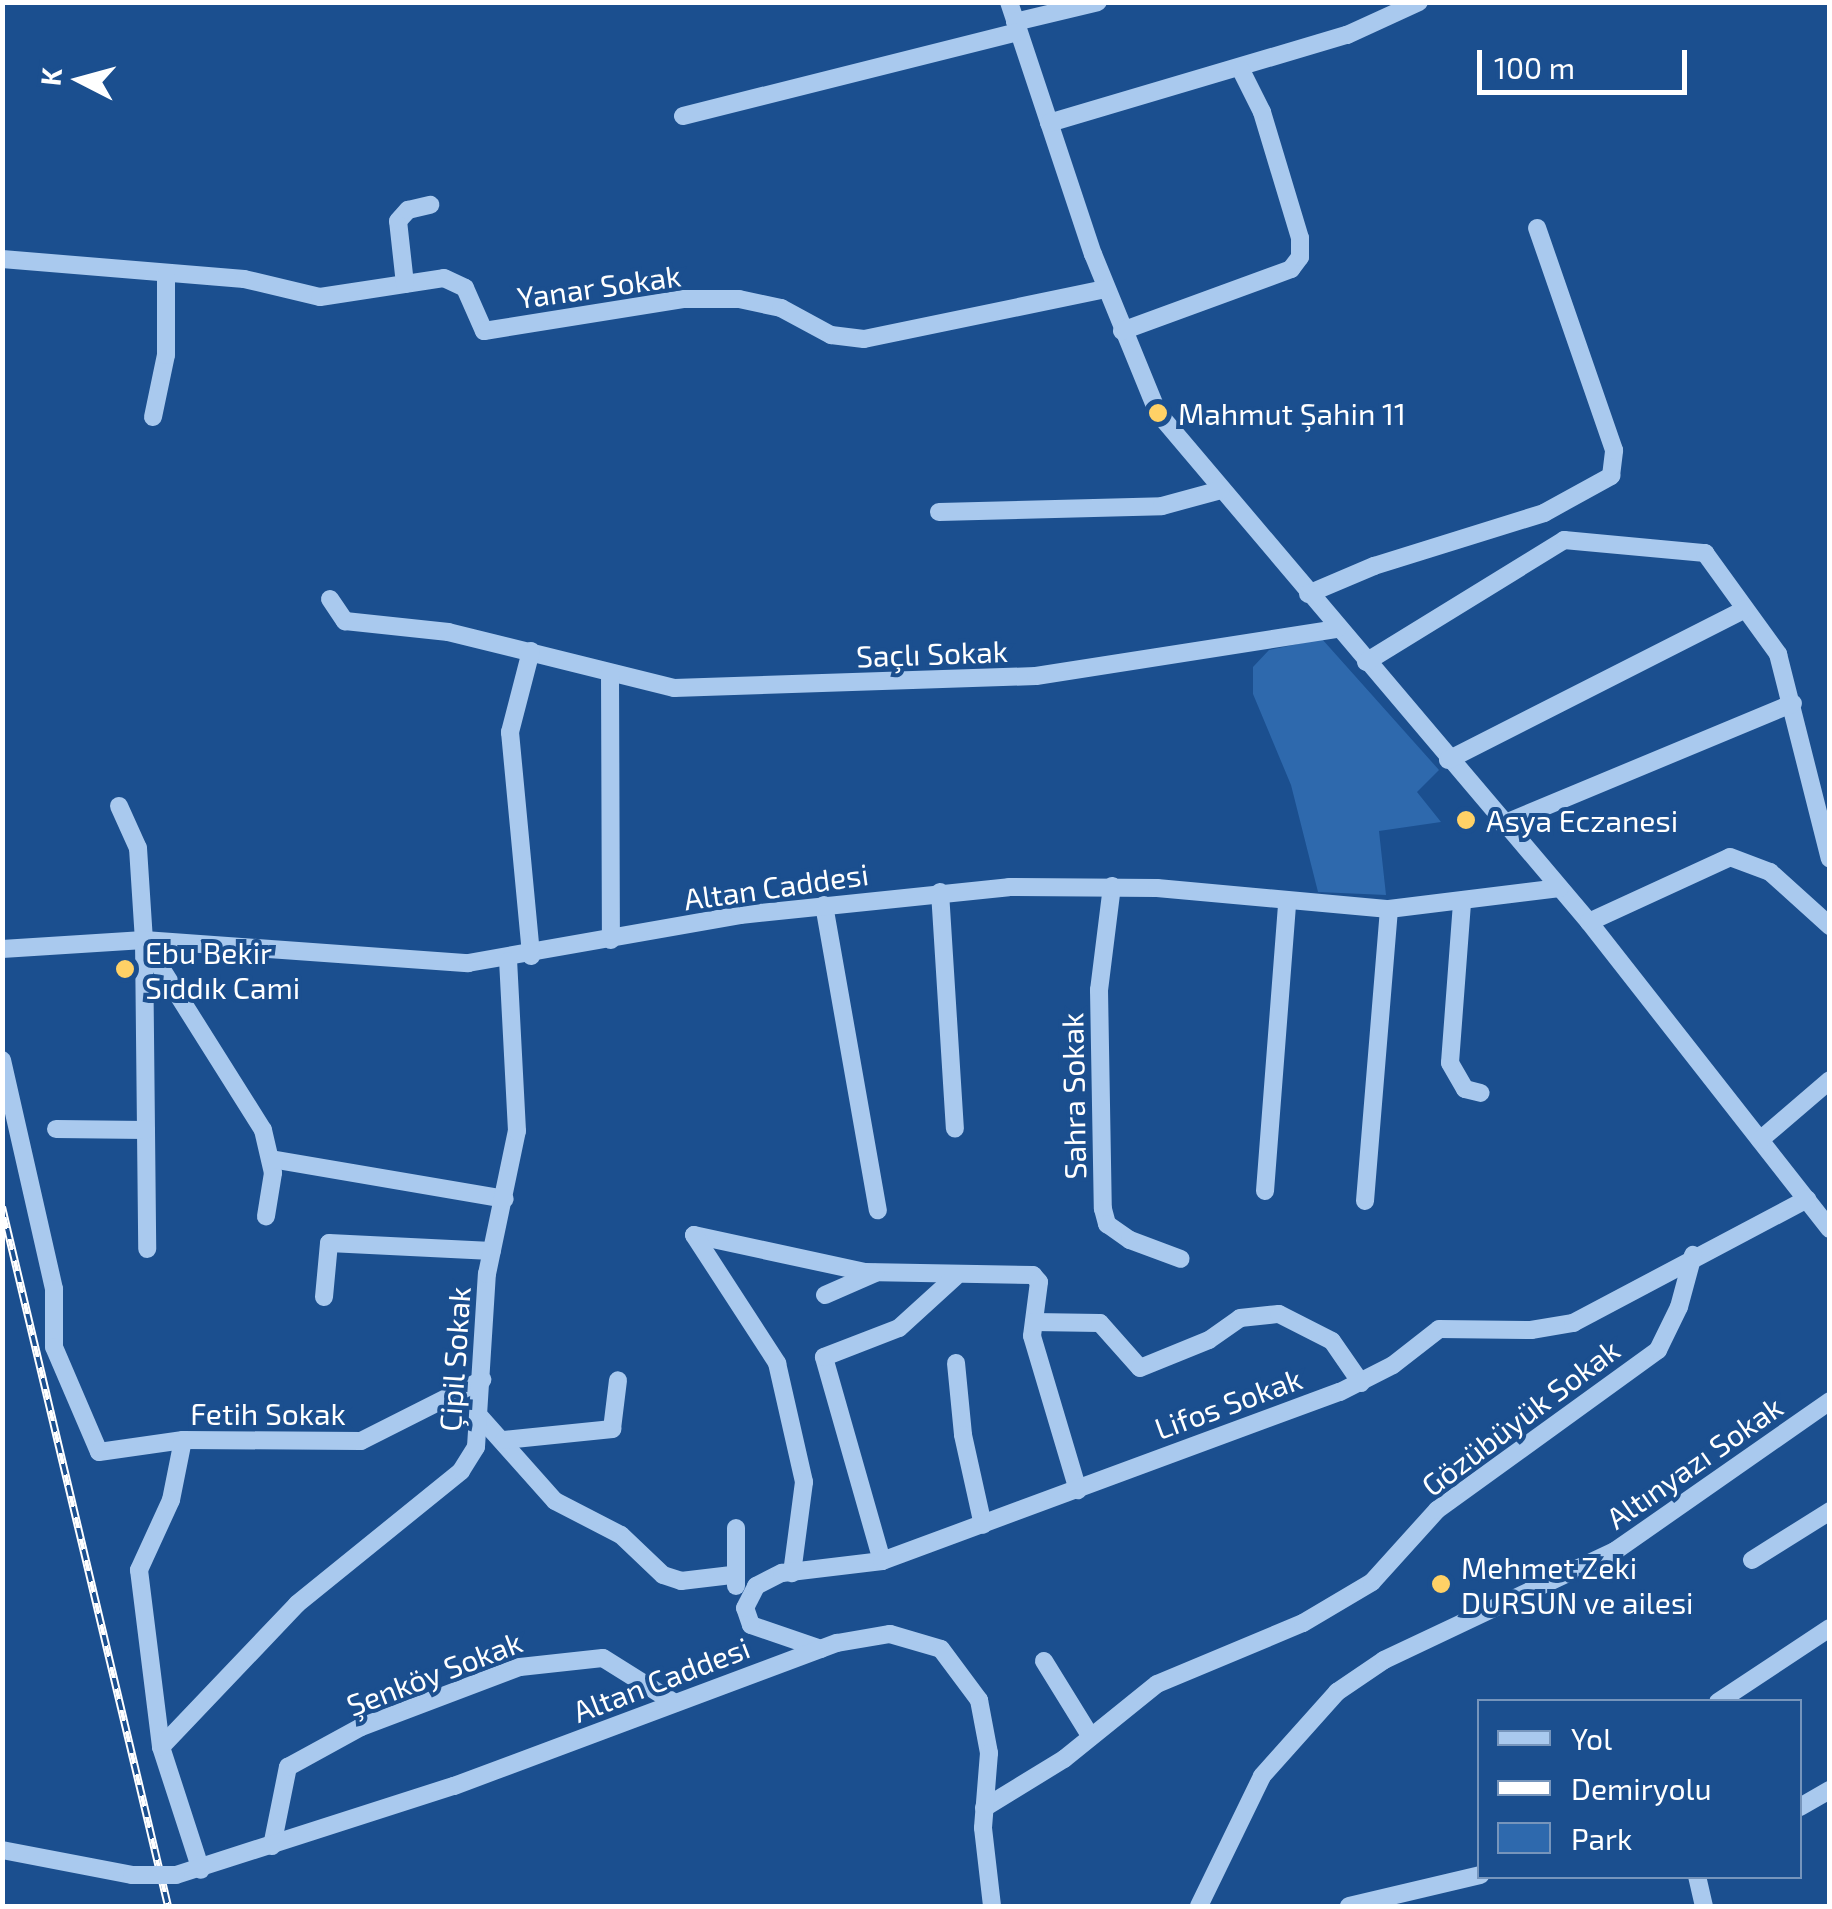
<!DOCTYPE html>
<meta charset="utf-8">
<style>
body{margin:0}
#map{position:relative;width:1832px;height:1909px;overflow:hidden;background:#1b4f8f;font-family:"Exo 2",sans-serif}
div>[style]{position:absolute}
.green>*{inset:0;background:#2e69ad}
.minor>*{height:18px;margin:-9px;padding:0 9px;transform-origin:9px;border-radius:9px;background:#a9c9ee}
.rail>*{height:8px;margin-top:-4px;transform-origin:0;background:repeating-linear-gradient(90deg,#1b4f8f 0 11px,#fff 0 22px);box-sizing:border-box;border-block:2px solid #fff}
.minor-bridge>*{height:18px;margin:-9px;padding:0 9px;transform-origin:9px;border-radius:9px;background:#a9c9ee}
.dots>*{width:28px;height:28px;translate:-50% -50%;box-sizing:border-box;border:5px solid #1b4f8f;border-radius:50%}
span{translate:-50% -50%;white-space:nowrap;text-align:center;line-height:1.15;-webkit-text-stroke:8px #1b4f8f;paint-order:stroke}
.street-label{font-size:30px;color:#fff}
.poi-label{font-size:30px;color:#fff}
.left{translate:0 -50%;text-align:left}
.frame{position:absolute;inset:0;border:5px solid #fff;pointer-events:none}
.legend{position:absolute;left:1477px;top:1699px;width:325px;height:180px;box-sizing:border-box;background:#1b4f8f;border:2px solid #7695bc;margin:0;padding:12px 18px;list-style:none;font-size:30px;color:#fff}
.legend li{display:flex;align-items:center;gap:20px;height:50px}
.legend b{width:50px;border:2px solid #7695bc}
.north{position:absolute;left:30px;top:30px;width:100px;height:100px;-webkit-text-stroke:8px #1b4f8f;paint-order:stroke;rotate:276deg;font-size:28px;font-weight:700;line-height:40px;text-align:center;color:#fff}
.north::after{content:'';display:block;margin:auto;width:35px;height:45px;background:#fff;clip-path:polygon(50% 0,100% 100%,50% 72%,0 100%)}
.scale{position:absolute;left:1477px;top:50px;width:210px;height:45px;box-sizing:border-box;border:5px solid #fff;border-top:0;padding-left:12px;font-size:30px;line-height:35px;white-space:nowrap;color:#fff;-webkit-text-stroke:8px #1b4f8f;paint-order:stroke}
</style>
<div id="map">
<div class="green">
<i style="clip-path:polygon(1322px 639px,1439px 770px,1417px 792px,1441px 822px,1379px 831px,1386px 895px,1318px 892px,1291px 785px,1253px 694px,1253px 667px,1269px 650px)"></i>
</div>
<div class="minor">
<i style="left:1009px;top:2px;width:266px;rotate:71.6deg"></i>
<i style="left:1093px;top:254px;width:172px;rotate:67.8deg"></i>
<i style="left:1158px;top:413px;width:667px;rotate:49.74deg"></i>
<i style="left:1589px;top:922px;width:390px;rotate:51.9deg"></i>
<i style="left:1015px;top:22px;width:85px;rotate:-13.5deg"></i>
<i style="left:683px;top:116px;width:345px;rotate:-14.1deg"></i>
<i style="left:1049px;top:123px;width:311px;rotate:-16.5deg"></i>
<i style="left:1347px;top:35px;width:79px;rotate:-24.6deg"></i>
<i style="left:2px;top:259px;width:243px;rotate:4.7deg"></i>
<i style="left:244px;top:279px;width:78px;rotate:13.3deg"></i>
<i style="left:320px;top:297px;width:125px;rotate:-8.7deg"></i>
<i style="left:444px;top:278px;width:23px;rotate:25deg"></i>
<i style="left:465px;top:288px;width:47px;rotate:66.2deg"></i>
<i style="left:484px;top:331px;width:203px;rotate:-9.1deg"></i>
<i style="left:684px;top:299px;width:55px"></i>
<i style="left:739px;top:299px;width:43px;rotate:12.1deg"></i>
<i style="left:781px;top:308px;width:57px;rotate:28.4deg"></i>
<i style="left:831px;top:335px;width:33px;rotate:7deg"></i>
<i style="left:864px;top:339px;width:247px;rotate:-11.7deg"></i>
<i style="left:405px;top:284px;width:63px;rotate:-96.3deg"></i>
<i style="left:398px;top:221px;width:15px;rotate:-48deg"></i>
<i style="left:408px;top:210px;width:23px;rotate:-13deg"></i>
<i style="left:1122px;top:331px;width:180px;rotate:-20.1deg"></i>
<i style="left:1291px;top:269px;width:15px;rotate:-53deg"></i>
<i style="left:1300px;top:257px;width:19px;rotate:-90deg"></i>
<i style="left:1300px;top:238px;width:132px;rotate:-106.8deg"></i>
<i style="left:1262px;top:112px;width:47px;rotate:-116.6deg"></i>
<i style="left:153px;top:417px;width:63px;rotate:-78.2deg"></i>
<i style="left:166px;top:355px;width:79px;rotate:-90deg"></i>
<i style="left:939px;top:512px;width:223px;rotate:-1.5deg"></i>
<i style="left:1162px;top:506px;width:61px;rotate:-15.2deg"></i>
<i style="left:1308px;top:594px;width:72px;rotate:-23deg"></i>
<i style="left:1374px;top:566px;width:178px;rotate:-17.3deg"></i>
<i style="left:1544px;top:513px;width:77px;rotate:-28.9deg"></i>
<i style="left:1611px;top:476px;width:26px;rotate:-83deg"></i>
<i style="left:1614px;top:450px;width:235px;rotate:-109.1deg"></i>
<i style="left:330px;top:599px;width:27px;rotate:56deg"></i>
<i style="left:345px;top:621px;width:104px;rotate:6.1deg"></i>
<i style="left:448px;top:632px;width:233px;rotate:13.9deg"></i>
<i style="left:674px;top:688px;width:362px;rotate:-1.9deg"></i>
<i style="left:1036px;top:676px;width:305px;rotate:-8.9deg"></i>
<i style="left:531px;top:651px;width:84px;rotate:104.5deg"></i>
<i style="left:510px;top:732px;width:225px;rotate:84.6deg"></i>
<i style="left:1366px;top:662px;width:233px;rotate:-31.6deg"></i>
<i style="left:1564px;top:540px;width:142px;rotate:5.3deg"></i>
<i style="left:1705px;top:553px;width:125px;rotate:54.1deg"></i>
<i style="left:1778px;top:654px;width:211px;rotate:75.8deg"></i>
<i style="left:610px;top:673px;width:267px;rotate:89.8deg"></i>
<i style="left:1448px;top:760px;width:333px;rotate:-26.9deg"></i>
<i style="left:119px;top:806px;width:46px;rotate:65.7deg"></i>
<i style="left:138px;top:848px;width:92px;rotate:86.3deg"></i>
<i style="left:144px;top:940px;width:309px;rotate:89.4deg"></i>
<i style="left:1503px;top:824px;width:314px;rotate:-22.6deg"></i>
<i style="left:1112px;top:886px;width:105px;rotate:97.1deg"></i>
<i style="left:1099px;top:990px;width:219px;rotate:89deg"></i>
<i style="left:1103px;top:1209px;width:16px;rotate:75deg"></i>
<i style="left:1107px;top:1224px;width:28px;rotate:35deg"></i>
<i style="left:1130px;top:1240px;width:54px;rotate:20.4deg"></i>
<i style="left:940px;top:892px;width:237px;rotate:86.4deg"></i>
<i style="left:1462px;top:903px;width:160px;rotate:94.3deg"></i>
<i style="left:1450px;top:1063px;width:30px;rotate:60deg"></i>
<i style="left:1465px;top:1089px;width:16px;rotate:14deg"></i>
<i style="left:824px;top:905px;width:310px;rotate:80deg"></i>
<i style="left:1589px;top:922px;width:155px;rotate:-24.7deg"></i>
<i style="left:1730px;top:857px;width:43px;rotate:20.6deg"></i>
<i style="left:1770px;top:872px;width:81px;rotate:42deg"></i>
<i style="left:144px;top:941px;width:223px;rotate:57.8deg"></i>
<i style="left:263px;top:1130px;width:44px;rotate:76.9deg"></i>
<i style="left:273px;top:1173px;width:44px;rotate:99.2deg"></i>
<i style="left:2px;top:949px;width:142px;rotate:-3.6deg"></i>
<i style="left:144px;top:940px;width:325px;rotate:4.1deg"></i>
<i style="left:468px;top:963px;width:276px;rotate:-10deg"></i>
<i style="left:740px;top:915px;width:270px;rotate:-5.9deg"></i>
<i style="left:1009px;top:887px;width:148px;rotate:0.4deg"></i>
<i style="left:1157px;top:888px;width:233px;rotate:5.2deg"></i>
<i style="left:1389px;top:909px;width:172px;rotate:-7deg"></i>
<i style="left:2px;top:1060px;width:235px;rotate:77.2deg"></i>
<i style="left:54px;top:1289px;width:58px;rotate:90deg"></i>
<i style="left:54px;top:1347px;width:114px;rotate:66.8deg"></i>
<i style="left:99px;top:1452px;width:85px;rotate:-8.1deg"></i>
<i style="left:183px;top:1440px;width:178px;rotate:0.3deg"></i>
<i style="left:361px;top:1441px;width:136px;rotate:-26.8deg"></i>
<i style="left:56px;top:1129px;width:90px;rotate:0.6deg"></i>
<i style="left:1760px;top:1140px;width:92px;rotate:-40.6deg"></i>
<i style="left:271px;top:1159px;width:237px;rotate:9.7deg"></i>
<i style="left:1265px;top:1191px;width:289px;rotate:-85.6deg"></i>
<i style="left:1365px;top:1201px;width:293px;rotate:-85.3deg"></i>
<i style="left:694px;top:1235px;width:175px;rotate:12.2deg"></i>
<i style="left:865px;top:1272px;width:168px;rotate:1deg"></i>
<i style="left:1033px;top:1275px;width:9px;rotate:49deg"></i>
<i style="left:1039px;top:1282px;width:54px;rotate:97.4deg"></i>
<i style="left:1032px;top:1336px;width:161px;rotate:73.4deg"></i>
<i style="left:694px;top:1235px;width:153px;rotate:57deg"></i>
<i style="left:777px;top:1363px;width:122px;rotate:77.2deg"></i>
<i style="left:804px;top:1482px;width:92px;rotate:97.5deg"></i>
<i style="left:825px;top:1295px;width:55px;rotate:-23.7deg"></i>
<i style="left:324px;top:1297px;width:54px;rotate:-84.7deg"></i>
<i style="left:329px;top:1243px;width:163px;rotate:2.8deg"></i>
<i style="left:1034px;top:1322px;width:66px;rotate:0.9deg"></i>
<i style="left:1100px;top:1323px;width:60px;rotate:48.4deg"></i>
<i style="left:1140px;top:1368px;width:74px;rotate:-22.1deg"></i>
<i style="left:1209px;top:1340px;width:38px;rotate:-35deg"></i>
<i style="left:1240px;top:1318px;width:39px;rotate:-6deg"></i>
<i style="left:1279px;top:1314px;width:59px;rotate:27deg"></i>
<i style="left:1332px;top:1341px;width:51px;rotate:55.4deg"></i>
<i style="left:956px;top:1363px;width:72px;rotate:84.4deg"></i>
<i style="left:963px;top:1435px;width:92px;rotate:77.5deg"></i>
<i style="left:481px;top:1418px;width:111px;rotate:48.3deg"></i>
<i style="left:555px;top:1501px;width:74px;rotate:27.3deg"></i>
<i style="left:621px;top:1535px;width:58px;rotate:43.6deg"></i>
<i style="left:663px;top:1575px;width:19px;rotate:18deg"></i>
<i style="left:681px;top:1581px;width:51px;rotate:-6.7deg"></i>
<i style="left:183px;top:1440px;width:61px;rotate:101.3deg"></i>
<i style="left:171px;top:1500px;width:77px;rotate:114.6deg"></i>
<i style="left:139px;top:1570px;width:178px;rotate:82.9deg"></i>
<i style="left:161px;top:1747px;width:129px;rotate:72deg"></i>
<i style="left:504px;top:1440px;width:109px;rotate:-5.8deg"></i>
<i style="left:612px;top:1429px;width:49px;rotate:-83deg"></i>
<i style="left:1752px;top:1560px;width:92px;rotate:-32.1deg"></i>
<i style="left:882px;top:1561px;width:212px;rotate:-105.9deg"></i>
<i style="left:824px;top:1357px;width:80px;rotate:-21.1deg"></i>
<i style="left:899px;top:1328px;width:76px;rotate:-42.3deg"></i>
<i style="left:736px;top:1586px;width:58px;rotate:-90deg"></i>
<i style="left:821px;top:1649px;width:74px;rotate:-161.1deg"></i>
<i style="left:751px;top:1625px;width:18px;rotate:-109deg"></i>
<i style="left:745px;top:1608px;width:25px;rotate:-63deg"></i>
<i style="left:756px;top:1586px;width:29px;rotate:-27deg"></i>
<i style="left:782px;top:1573px;width:101px;rotate:-6.8deg"></i>
<i style="left:882px;top:1561px;width:488px;rotate:-20.3deg"></i>
<i style="left:1340px;top:1392px;width:59px;rotate:-27deg"></i>
<i style="left:1393px;top:1365px;width:58px;rotate:-38deg"></i>
<i style="left:1439px;top:1329px;width:92px;rotate:0.6deg"></i>
<i style="left:1531px;top:1330px;width:43px;rotate:-9.5deg"></i>
<i style="left:1573px;top:1323px;width:265px;rotate:-27.9deg"></i>
<i style="left:1044px;top:1661px;width:89px;rotate:58.3deg"></i>
<i style="left:1718px;top:1702px;width:134px;rotate:-33.5deg"></i>
<i style="left:161px;top:1747px;width:197px;rotate:-46.4deg"></i>
<i style="left:297px;top:1604px;width:211px;rotate:-39deg"></i>
<i style="left:461px;top:1471px;width:28px;rotate:-58deg"></i>
<i style="left:476px;top:1447px;width:173px;rotate:-86.4deg"></i>
<i style="left:487px;top:1274px;width:146px;rotate:-78.2deg"></i>
<i style="left:517px;top:1131px;width:170px;rotate:-93deg"></i>
<i style="left:1800px;top:1807px;width:34px;rotate:-30deg"></i>
<i style="left:984px;top:1808px;width:94px;rotate:-31.5deg"></i>
<i style="left:1064px;top:1759px;width:119px;rotate:-38.9deg"></i>
<i style="left:1157px;top:1684px;width:158px;rotate:-22.7deg"></i>
<i style="left:1303px;top:1623px;width:80px;rotate:-30.7deg"></i>
<i style="left:1372px;top:1582px;width:97px;rotate:-47.9deg"></i>
<i style="left:1437px;top:1510px;width:273px;rotate:-35.9deg"></i>
<i style="left:1658px;top:1350px;width:48px;rotate:-64deg"></i>
<i style="left:1679px;top:1307px;width:54px;rotate:-74.9deg"></i>
<i style="left:272px;top:1846px;width:81px;rotate:-78.6deg"></i>
<i style="left:288px;top:1767px;width:83px;rotate:-28.7deg"></i>
<i style="left:361px;top:1727px;width:170px;rotate:-20.7deg"></i>
<i style="left:520px;top:1667px;width:83px;rotate:-6.2deg"></i>
<i style="left:603px;top:1658px;width:85px;rotate:32deg"></i>
<i style="left:2px;top:1850px;width:132px;rotate:10.9deg"></i>
<i style="left:176px;top:1875px;width:292px;rotate:-17.8deg"></i>
<i style="left:454px;top:1786px;width:409px;rotate:-20.5deg"></i>
<i style="left:837px;top:1643px;width:54px;rotate:-9.6deg"></i>
<i style="left:890px;top:1634px;width:53px;rotate:16.4deg"></i>
<i style="left:941px;top:1649px;width:64px;rotate:53.3deg"></i>
<i style="left:979px;top:1700px;width:54px;rotate:79.3deg"></i>
<i style="left:989px;top:1753px;width:75px;rotate:94.6deg"></i>
<i style="left:983px;top:1828px;width:79px;rotate:83.4deg"></i>
<i style="left:1697px;top:1876px;width:31px;rotate:77deg"></i>
<i style="left:1199px;top:1906px;width:144px;rotate:-64.1deg"></i>
<i style="left:1262px;top:1776px;width:113px;rotate:-48.2deg"></i>
<i style="left:1337px;top:1692px;width:57px;rotate:-34.2deg"></i>
<i style="left:1384px;top:1660px;width:255px;rotate:-25.3deg"></i>
<i style="left:1615px;top:1551px;width:262px;rotate:-34.9deg"></i>
<i style="left:1349px;top:1906px;width:135px;rotate:-13.3deg"></i>
</div>
<div class="rail">
<i style="left:2px;top:1207px;width:718px;rotate:76.64deg"></i>
</div>
<div class="minor-bridge">
<i style="left:132px;top:1875px;width:44px"></i>
</div>
<div class="dots">
<i style="left:1158px;top:413px;background:#ffd166"></i>
<i style="left:1466px;top:820px;background:#ffd166"></i>
<i style="left:125px;top:969px;background:#ffd166"></i>
<i style="left:1441px;top:1584px;background:#ffd166"></i>
</div>
<div class="street-label">
<span style="left:599px;top:286px;rotate:-8deg">Yanar Sokak</span>
<span style="left:932px;top:653px;rotate:-2deg">Saçlı Sokak</span>
<span style="left:776px;top:886px;rotate:-8deg">Altan Caddesi</span>
<span style="left:1073px;top:1096px;rotate:-91deg">Sahra Sokak</span>
<span style="left:454px;top:1359px;rotate:-86deg">Çipil Sokak</span>
<span style="left:1228px;top:1403px;rotate:-20deg">Lifos Sokak</span>
<span style="left:268px;top:1413px">Fetih Sokak</span>
<span style="left:1520px;top:1417px;rotate:-37deg">Gözübüyük Sokak</span>
<span style="left:1694px;top:1462px;rotate:-35deg">Altınyazı Sokak</span>
<span style="left:434px;top:1673px;rotate:-21deg">Şenköy Sokak</span>
<span style="left:661px;top:1679px;rotate:-21deg">Altan Caddesi</span>
</div>
<div class="poi-label">
<span class="left" style="left:1178px;top:413px">Mahmut Şahin 11</span>
<span class="left" style="left:1486px;top:820px">Asya Eczanesi</span>
<span class="left" style="left:145px;top:969px">Ebu Bekir<br>Sıddık Cami</span>
<span class="left" style="left:1461px;top:1584px">Mehmet Zeki<br>DURSUN ve ailesi</span>
</div>
<div class="frame"></div>
<ul class="legend">
<li><b style="height:12px;background:#a9c9ee"></b>Yol</li>
<li><b style="height:12px;background:#fff"></b>Demiryolu</li>
<li><b style="height:28px;background:#2e69ad"></b>Park</li>
</ul>
<div class="north">K</div>
<div class="scale">100 m</div>
</div>
